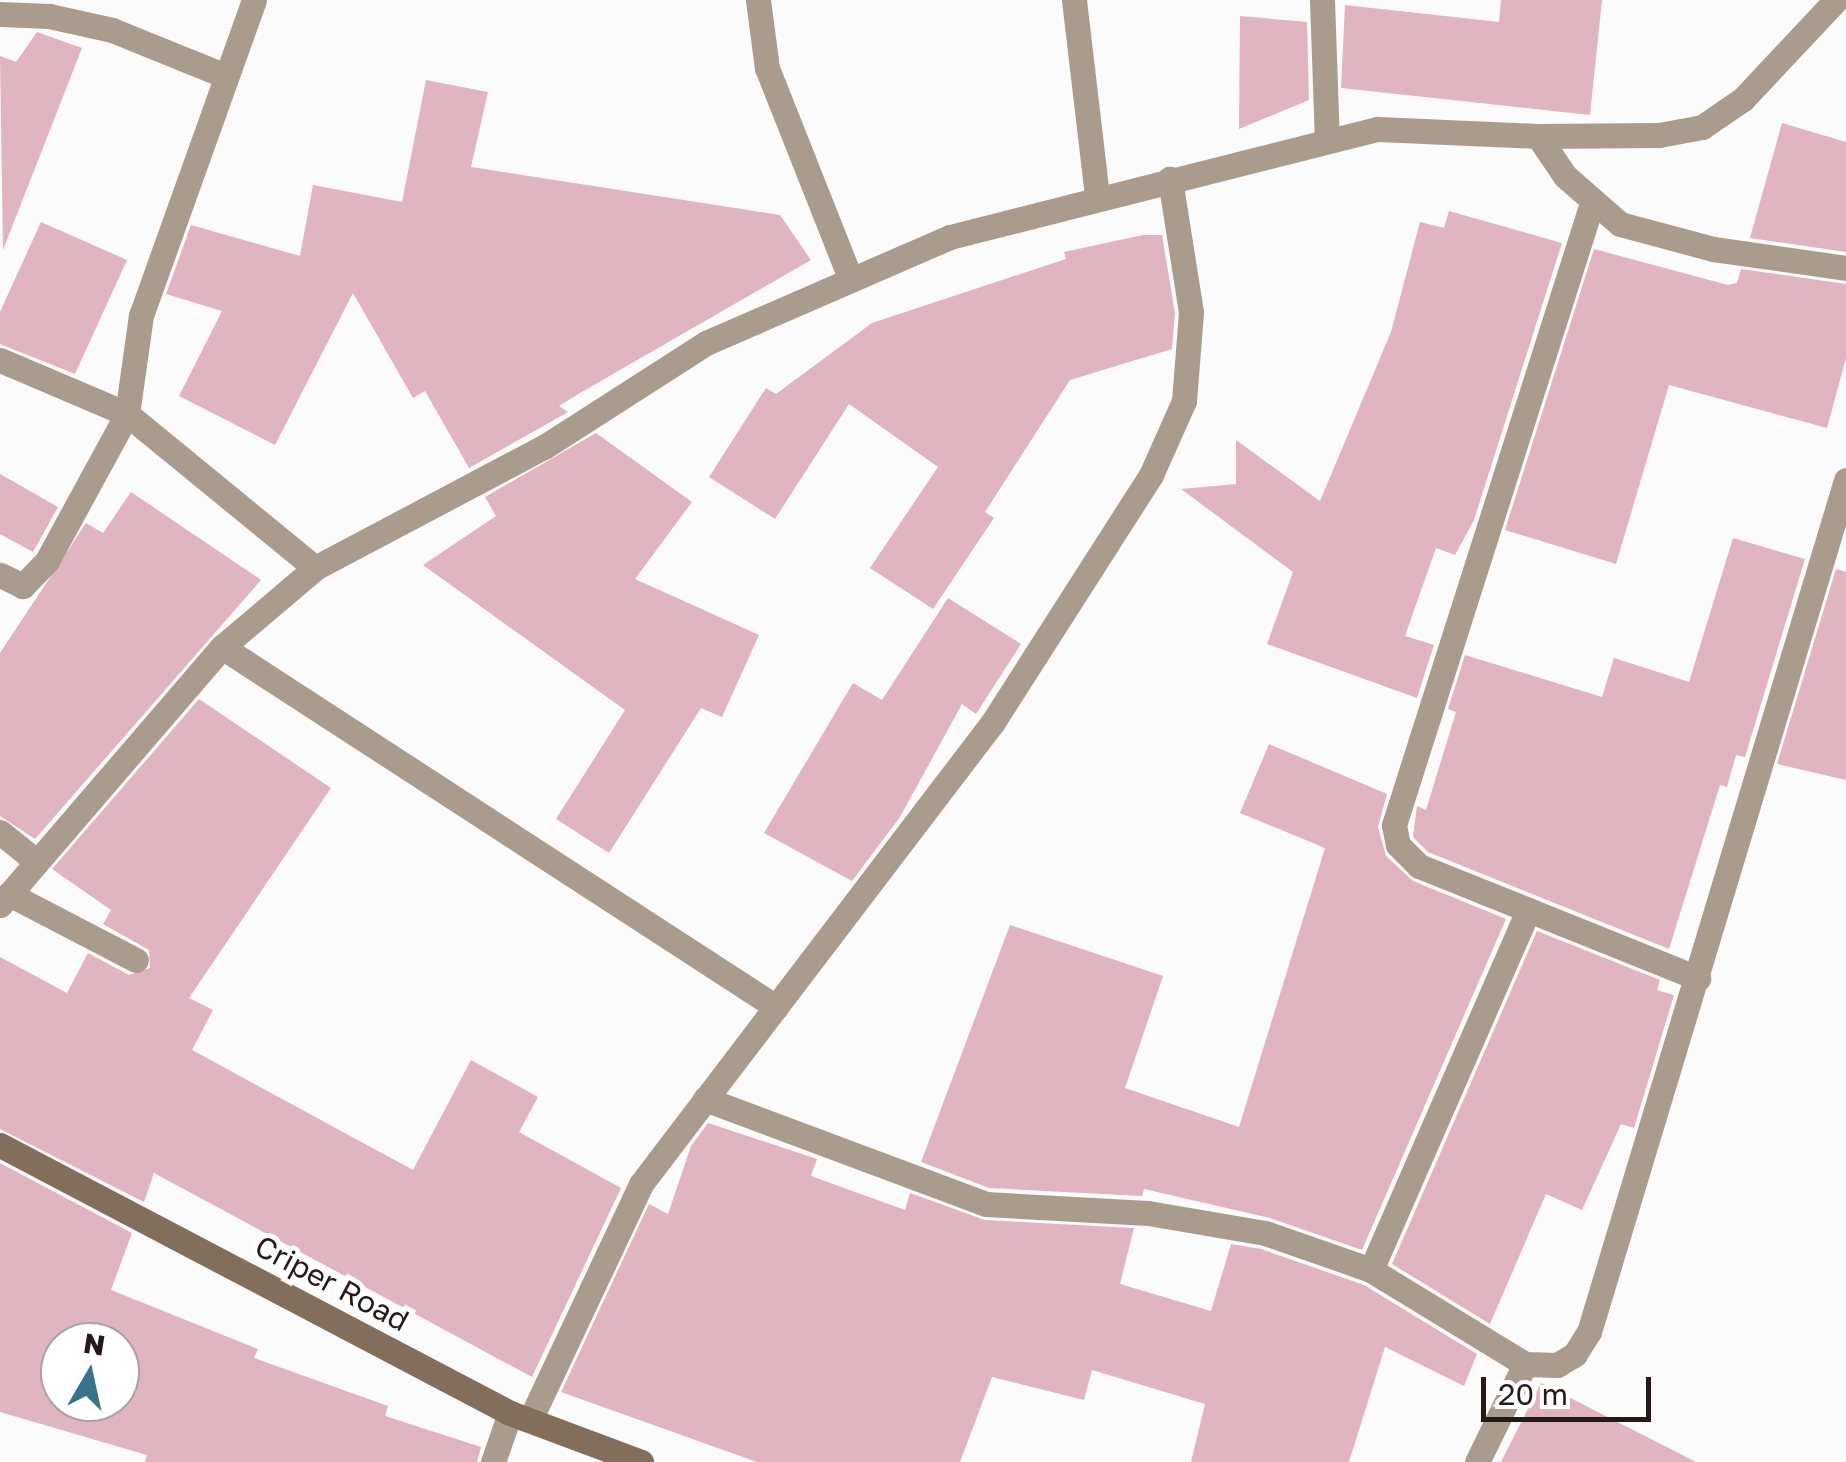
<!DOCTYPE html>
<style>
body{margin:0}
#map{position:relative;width:1846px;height:1462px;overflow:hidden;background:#fbfbfb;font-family:"Golos Text",sans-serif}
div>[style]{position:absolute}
.building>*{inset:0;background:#e0b4c0}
.minor>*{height:25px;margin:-12.5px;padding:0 12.5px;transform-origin:12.5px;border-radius:12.5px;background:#a99c8f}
.tertiary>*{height:25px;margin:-12.5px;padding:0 12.5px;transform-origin:12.5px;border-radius:12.5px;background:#a99c8f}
.secondary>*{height:25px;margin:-12.5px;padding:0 12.5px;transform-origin:12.5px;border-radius:12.5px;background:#816e5c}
span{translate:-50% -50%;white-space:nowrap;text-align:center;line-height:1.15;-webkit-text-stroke:10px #fff;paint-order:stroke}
.street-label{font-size:30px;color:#261a18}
.north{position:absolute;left:40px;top:1322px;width:100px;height:100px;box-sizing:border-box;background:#fff;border:2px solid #a8a3a3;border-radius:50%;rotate:9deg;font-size:28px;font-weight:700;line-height:40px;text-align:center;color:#261a18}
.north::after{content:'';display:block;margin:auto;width:35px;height:45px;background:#39728b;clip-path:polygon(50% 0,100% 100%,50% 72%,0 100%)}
.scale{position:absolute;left:1481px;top:1377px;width:170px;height:45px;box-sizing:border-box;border:5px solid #261a18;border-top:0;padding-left:12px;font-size:30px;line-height:35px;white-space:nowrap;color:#261a18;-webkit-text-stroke:8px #fff;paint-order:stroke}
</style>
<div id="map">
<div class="building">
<i style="clip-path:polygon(1501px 0,1602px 0,1590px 115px,1341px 88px,1345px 5px,1499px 22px)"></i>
<i style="clip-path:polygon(1240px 16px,1307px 22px,1309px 100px,1239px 129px)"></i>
<i style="clip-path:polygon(37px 32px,82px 48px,3px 250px,0 56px,16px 62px)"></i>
<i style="clip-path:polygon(426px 80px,488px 92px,471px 167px,780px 215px,811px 260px,580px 393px,559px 406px,568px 412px,469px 468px,425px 391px,413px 398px,353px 293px,275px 445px,179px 396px,222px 311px,166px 294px,191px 225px,300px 256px,313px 185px,402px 202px)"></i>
<i style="clip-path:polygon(1782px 123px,1846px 142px,1846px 252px,1750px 238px)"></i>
<i style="clip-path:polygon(1449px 211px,1562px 243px,1474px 520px,1455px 555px,1436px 548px,1405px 636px,1434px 645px,1417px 698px,1267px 644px,1293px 572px,1181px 489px,1236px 484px,1236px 440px,1320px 501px,1391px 332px,1420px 222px,1444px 228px)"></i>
<i style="clip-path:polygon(41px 222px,127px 260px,75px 374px,0 344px,0 312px)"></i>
<i style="clip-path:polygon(1143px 235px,1162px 235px,1175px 313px,1172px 349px,1070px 380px,985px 512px,994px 518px,933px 609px,870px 568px,938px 467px,849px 404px,775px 519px,709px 477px,766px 388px,776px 394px,872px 323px,1066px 259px,1064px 252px)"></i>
<i style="clip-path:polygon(1594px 249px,1728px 285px,1737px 283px,1741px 269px,1846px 284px,1846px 358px,1827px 428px,1669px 385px,1616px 564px,1505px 530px)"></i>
<i style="clip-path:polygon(596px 433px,692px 502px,635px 579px,759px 635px,722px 717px,701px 708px,609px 853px,556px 819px,625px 710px,423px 565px,496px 516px,485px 497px)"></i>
<i style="clip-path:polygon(0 474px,58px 507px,33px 552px,0 534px)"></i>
<i style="clip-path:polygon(131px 492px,261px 580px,35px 839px,0 816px,0 653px,86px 523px,103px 533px)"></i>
<i style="clip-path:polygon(1733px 538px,1805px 559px,1745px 757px,1736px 755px,1727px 787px,1720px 785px,1669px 949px,1428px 852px,1413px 837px,1417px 806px,1426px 810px,1456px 712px,1448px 709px,1465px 655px,1602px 697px,1614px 658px,1689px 682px)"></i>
<i style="clip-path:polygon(1836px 569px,1846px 572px,1846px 780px,1777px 764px)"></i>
<i style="clip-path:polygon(948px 598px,1021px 644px,976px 714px,962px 704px,900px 817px,852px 881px,764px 833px,853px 683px,882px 700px)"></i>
<i style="clip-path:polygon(199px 699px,331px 788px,189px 998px,213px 1010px,192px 1050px,413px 1170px,471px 1060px,538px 1097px,519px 1132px,621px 1188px,532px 1377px,154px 1173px,144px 1202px,0 1129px,0 957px,67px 993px,88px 953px,129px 975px,150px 968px,149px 950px,103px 924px,111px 910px,52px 869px)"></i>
<i style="clip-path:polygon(1269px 744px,1387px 794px,1378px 827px,1386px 856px,1413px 881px,1506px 919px,1362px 1250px,1270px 1218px,1144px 1189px,1142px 1196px,989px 1188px,921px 1162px,1010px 925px,1163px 976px,1125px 1088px,1239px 1127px,1325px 848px,1240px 813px)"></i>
<i style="clip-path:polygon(1537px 931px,1660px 980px,1657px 990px,1674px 995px,1634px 1128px,1621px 1124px,1582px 1210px,1546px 1194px,1490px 1324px,1392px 1264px)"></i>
<i style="clip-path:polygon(708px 1123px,817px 1159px,811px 1176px,905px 1210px,910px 1193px,985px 1220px,1134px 1228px,1120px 1284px,1211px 1311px,1231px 1244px,1261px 1249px,1364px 1285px,1477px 1354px,1464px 1386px,1385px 1347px,1349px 1462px,1191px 1462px,1205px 1404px,1092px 1370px,1084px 1400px,992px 1377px,960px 1462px,757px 1462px,561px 1392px,649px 1204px,668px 1214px,691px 1146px)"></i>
<i style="clip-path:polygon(evenodd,0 1163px,132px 1233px,111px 1290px,258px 1349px,254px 1358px,388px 1406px,385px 1416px,481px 1447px,477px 1462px,145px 1462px,147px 1455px,0 1412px,0 1163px,60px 1342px,120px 1342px,120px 1402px,60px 1402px,60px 1342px)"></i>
<i style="clip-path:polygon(1541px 1383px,1696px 1462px,1501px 1462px)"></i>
</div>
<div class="minor">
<i style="left:254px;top:0;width:335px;rotate:109.7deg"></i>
<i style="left:141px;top:315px;width:100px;rotate:98deg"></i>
<i style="left:127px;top:414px;width:243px;rotate:39.3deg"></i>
<i style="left:758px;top:0;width:69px;rotate:82.5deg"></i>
<i style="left:767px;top:68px;width:228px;rotate:68.4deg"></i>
<i style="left:1074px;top:0;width:198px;rotate:83.3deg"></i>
<i style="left:1322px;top:0;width:141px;rotate:88deg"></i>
<i style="left:0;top:14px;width:49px;rotate:2.3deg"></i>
<i style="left:49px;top:16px;width:65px;rotate:12.5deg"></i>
<i style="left:112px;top:30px;width:123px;rotate:22deg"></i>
<i style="left:1538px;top:136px;width:48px;rotate:56deg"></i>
<i style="left:1565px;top:176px;width:73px;rotate:41.1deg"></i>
<i style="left:1620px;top:224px;width:96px;rotate:15deg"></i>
<i style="left:1713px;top:249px;width:134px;rotate:8.1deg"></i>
<i style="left:1592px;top:203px;width:653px;rotate:107.66deg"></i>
<i style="left:1394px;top:825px;width:20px;rotate:79deg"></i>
<i style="left:1398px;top:845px;width:30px;rotate:45deg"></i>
<i style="left:1419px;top:866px;width:301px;rotate:21.9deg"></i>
<i style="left:0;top:360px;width:138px;rotate:23deg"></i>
<i style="left:127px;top:414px;width:167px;rotate:118.6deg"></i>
<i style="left:47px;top:561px;width:35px;rotate:134deg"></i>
<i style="left:23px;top:586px;width:25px;rotate:-154deg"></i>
<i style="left:222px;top:647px;width:661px;rotate:33.02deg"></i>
<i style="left:0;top:832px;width:46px;rotate:38.9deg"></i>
<i style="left:9px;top:894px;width:143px;rotate:27.5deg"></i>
<i style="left:705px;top:1099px;width:300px;rotate:20.5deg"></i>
<i style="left:986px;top:1204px;width:162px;rotate:3.2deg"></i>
<i style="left:1148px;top:1213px;width:119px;rotate:9.7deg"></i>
<i style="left:1265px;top:1233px;width:112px;rotate:19.2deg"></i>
<i style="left:1371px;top:1270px;width:180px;rotate:31.4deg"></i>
<i style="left:1525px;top:1364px;width:32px;rotate:2deg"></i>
<i style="left:1557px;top:1365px;width:21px;rotate:-31deg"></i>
<i style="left:1575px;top:1354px;width:26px;rotate:-58deg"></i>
<i style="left:1589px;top:1332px;width:890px;rotate:-73.21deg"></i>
<i style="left:1371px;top:1270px;width:393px;rotate:-66.4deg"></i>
<i style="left:530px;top:1420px;width:261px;rotate:-64.8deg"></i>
<i style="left:641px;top:1184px;width:581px;rotate:-52.7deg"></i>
<i style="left:993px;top:722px;width:293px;rotate:-57.4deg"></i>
<i style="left:1151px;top:475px;width:81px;rotate:-66deg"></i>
<i style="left:1184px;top:401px;width:89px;rotate:-85.5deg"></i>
<i style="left:1191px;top:312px;width:135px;rotate:-99deg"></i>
<i style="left:493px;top:1462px;width:52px;rotate:-70.9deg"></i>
<i style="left:1477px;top:1462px;width:109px;rotate:-63.9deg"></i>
</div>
<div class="tertiary">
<i style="left:0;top:905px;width:340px;rotate:-49.3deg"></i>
<i style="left:222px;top:647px;width:122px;rotate:-40.3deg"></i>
<i style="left:315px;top:568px;width:259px;rotate:-27.9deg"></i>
<i style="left:544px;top:447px;width:193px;rotate:-32.7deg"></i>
<i style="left:706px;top:343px;width:266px;rotate:-23.5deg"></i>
<i style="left:950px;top:237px;width:441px;rotate:-14.2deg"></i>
<i style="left:1378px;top:129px;width:160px;rotate:2.5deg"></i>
<i style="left:1538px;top:136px;width:121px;rotate:-0.5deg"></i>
<i style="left:1659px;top:135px;width:44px;rotate:-10.5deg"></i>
<i style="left:1702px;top:127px;width:50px;rotate:-34.3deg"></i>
<i style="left:1743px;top:99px;width:136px;rotate:-46.8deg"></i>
</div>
<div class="secondary">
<i style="left:0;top:1145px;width:576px;rotate:27.72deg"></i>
<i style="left:510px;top:1413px;width:140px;rotate:20.5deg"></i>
</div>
<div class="street-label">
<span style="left:332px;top:1283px;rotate:28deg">Criper Road</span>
</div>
<div class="north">N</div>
<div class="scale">20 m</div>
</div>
